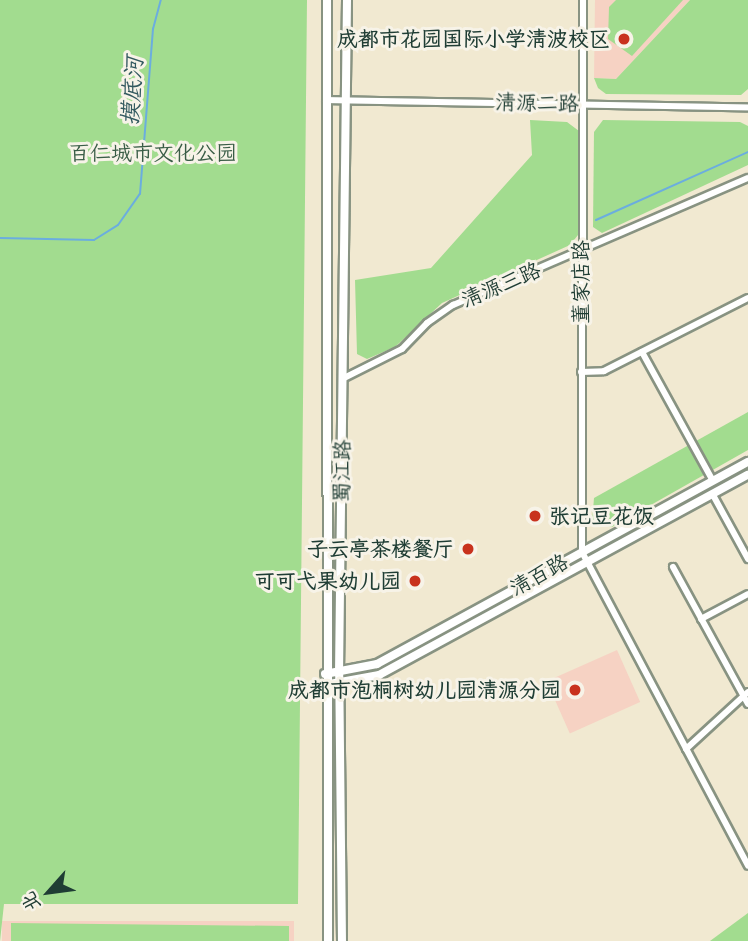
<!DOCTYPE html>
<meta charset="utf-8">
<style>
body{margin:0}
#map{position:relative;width:748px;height:941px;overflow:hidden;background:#f1e9d1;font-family:"Patrick Hand","LXGW WenKai TC",sans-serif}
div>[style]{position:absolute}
.built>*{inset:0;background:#f6d2c3;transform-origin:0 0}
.green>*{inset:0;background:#a2dc8f}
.stream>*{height:2px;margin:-1px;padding:0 1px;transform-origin:1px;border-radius:1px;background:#6baddf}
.roads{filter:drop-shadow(2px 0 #889382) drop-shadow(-2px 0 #889382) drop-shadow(0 2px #889382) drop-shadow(0 -2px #889382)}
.minor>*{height:6px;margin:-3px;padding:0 3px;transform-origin:3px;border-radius:3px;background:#fff}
.tertiary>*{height:8px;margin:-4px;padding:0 4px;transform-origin:4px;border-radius:4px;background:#fff}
.dots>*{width:19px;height:19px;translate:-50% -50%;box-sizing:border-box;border:4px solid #f7f3e8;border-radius:50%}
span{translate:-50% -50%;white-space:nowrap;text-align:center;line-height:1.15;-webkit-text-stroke:6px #f7f3e8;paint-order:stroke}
.poi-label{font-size:21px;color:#1f3d34;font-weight:700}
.right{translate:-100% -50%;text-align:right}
.left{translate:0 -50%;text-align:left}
.street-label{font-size:21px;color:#1f3d34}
.park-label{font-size:21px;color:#395d46}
.water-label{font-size:23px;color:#32595f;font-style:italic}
.north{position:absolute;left:14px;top:857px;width:70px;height:70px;-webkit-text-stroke:5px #f7f3e8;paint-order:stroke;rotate:242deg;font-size:19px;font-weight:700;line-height:28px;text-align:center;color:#1f3d34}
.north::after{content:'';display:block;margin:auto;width:24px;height:32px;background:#1f3d34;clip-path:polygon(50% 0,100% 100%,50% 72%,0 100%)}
</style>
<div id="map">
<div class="built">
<i style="clip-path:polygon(595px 0,690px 0,616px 79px,594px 78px)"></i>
<i style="left:617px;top:650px;width:57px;height:77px;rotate:66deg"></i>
<i style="left:2px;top:921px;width:292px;height:20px"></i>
</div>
<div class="green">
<i style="clip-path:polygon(0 0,307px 0,298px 904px,4px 904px,0 941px)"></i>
<i style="clip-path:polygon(616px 0,683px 0,632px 56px,608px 39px,609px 7px)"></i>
<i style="clip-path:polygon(690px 0,748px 0,748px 89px,741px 95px,606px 94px,598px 88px,594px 78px,616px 79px)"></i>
<i style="clip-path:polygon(530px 120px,567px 122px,579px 131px,578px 235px,570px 245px,442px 303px,395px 347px,367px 359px,357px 354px,355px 280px,431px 268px,532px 155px)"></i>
<i style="clip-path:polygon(603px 120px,740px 122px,748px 126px,748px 165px,602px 233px,593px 227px,594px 132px)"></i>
<i style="clip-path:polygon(748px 412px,748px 450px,612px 527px,592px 523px,594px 498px)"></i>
<i style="clip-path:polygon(748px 913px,748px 941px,710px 941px)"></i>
<i style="clip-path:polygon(11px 923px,289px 926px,289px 941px,11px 941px)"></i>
</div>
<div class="stream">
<i style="left:596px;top:220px;width:167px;rotate:-24.1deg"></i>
<i style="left:0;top:238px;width:94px;rotate:1.2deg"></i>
<i style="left:94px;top:240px;width:28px;rotate:-32deg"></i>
<i style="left:118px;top:225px;width:38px;rotate:-55deg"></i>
<i style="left:140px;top:194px;width:166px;rotate:-85.5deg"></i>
<i style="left:153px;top:29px;width:30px;rotate:-75deg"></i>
</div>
<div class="roads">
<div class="minor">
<i style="left:583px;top:0;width:552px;rotate:90.1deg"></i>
<i style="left:582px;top:552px;width:355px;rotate:62.1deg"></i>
<i style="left:326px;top:100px;width:422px;rotate:1deg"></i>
<i style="left:642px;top:352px;width:147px;rotate:61.2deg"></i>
<i style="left:581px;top:372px;width:23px;rotate:-2deg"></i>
<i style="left:604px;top:371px;width:161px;rotate:-26.9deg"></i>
<i style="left:344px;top:378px;width:65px;rotate:-26.6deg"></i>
<i style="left:402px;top:349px;width:36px;rotate:-46deg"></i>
<i style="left:427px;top:323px;width:32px;rotate:-35deg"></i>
<i style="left:453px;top:305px;width:321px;rotate:-23.3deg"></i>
<i style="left:713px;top:495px;width:73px;rotate:61.3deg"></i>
<i style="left:673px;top:567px;width:156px;rotate:61.3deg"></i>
<i style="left:701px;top:619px;width:53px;rotate:-28deg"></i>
<i style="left:686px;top:749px;width:84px;rotate:-42.6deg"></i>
</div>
<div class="tertiary">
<i style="left:327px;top:0;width:941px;rotate:89.94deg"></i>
<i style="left:325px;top:674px;width:53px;rotate:-10.9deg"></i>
<i style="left:377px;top:664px;width:422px;rotate:-28.6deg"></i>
<i style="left:324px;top:685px;width:56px;rotate:-10.3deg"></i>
<i style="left:379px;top:675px;width:420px;rotate:-28.5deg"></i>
<i style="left:342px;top:941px;width:267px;rotate:-90.6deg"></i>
<i style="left:339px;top:674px;width:674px;rotate:-89.32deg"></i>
</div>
</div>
<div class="dots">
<i style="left:624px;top:39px;background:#c8321e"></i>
<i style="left:535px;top:516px;background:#c8321e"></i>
<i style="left:468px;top:549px;background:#c8321e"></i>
<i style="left:415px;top:581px;background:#c8321e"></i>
<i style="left:575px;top:690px;background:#c8321e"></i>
</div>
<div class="poi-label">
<span class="right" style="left:610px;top:39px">成都市花园国际小学清波校区</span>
<span class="left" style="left:549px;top:516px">张记豆花饭</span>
<span class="right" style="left:454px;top:549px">子云亭茶楼餐厅</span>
<span class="right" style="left:401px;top:581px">可可弋果幼儿园</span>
<span class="right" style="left:561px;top:690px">成都市泡桐树幼儿园清源分园</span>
</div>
<div class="street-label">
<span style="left:537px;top:103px;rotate:1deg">清源二路</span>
<span style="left:581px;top:282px;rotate:-90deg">董家店路</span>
<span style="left:501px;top:285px;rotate:-23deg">清源三路</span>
<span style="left:342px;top:471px;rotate:-89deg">蜀江路</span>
<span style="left:539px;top:575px;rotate:-29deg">清百路</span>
</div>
<div class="park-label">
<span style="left:153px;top:153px">百仁城市文化公园</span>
</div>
<div class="water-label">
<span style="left:132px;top:91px;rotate:-86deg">摸底河</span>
</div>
<div class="north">北</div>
</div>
